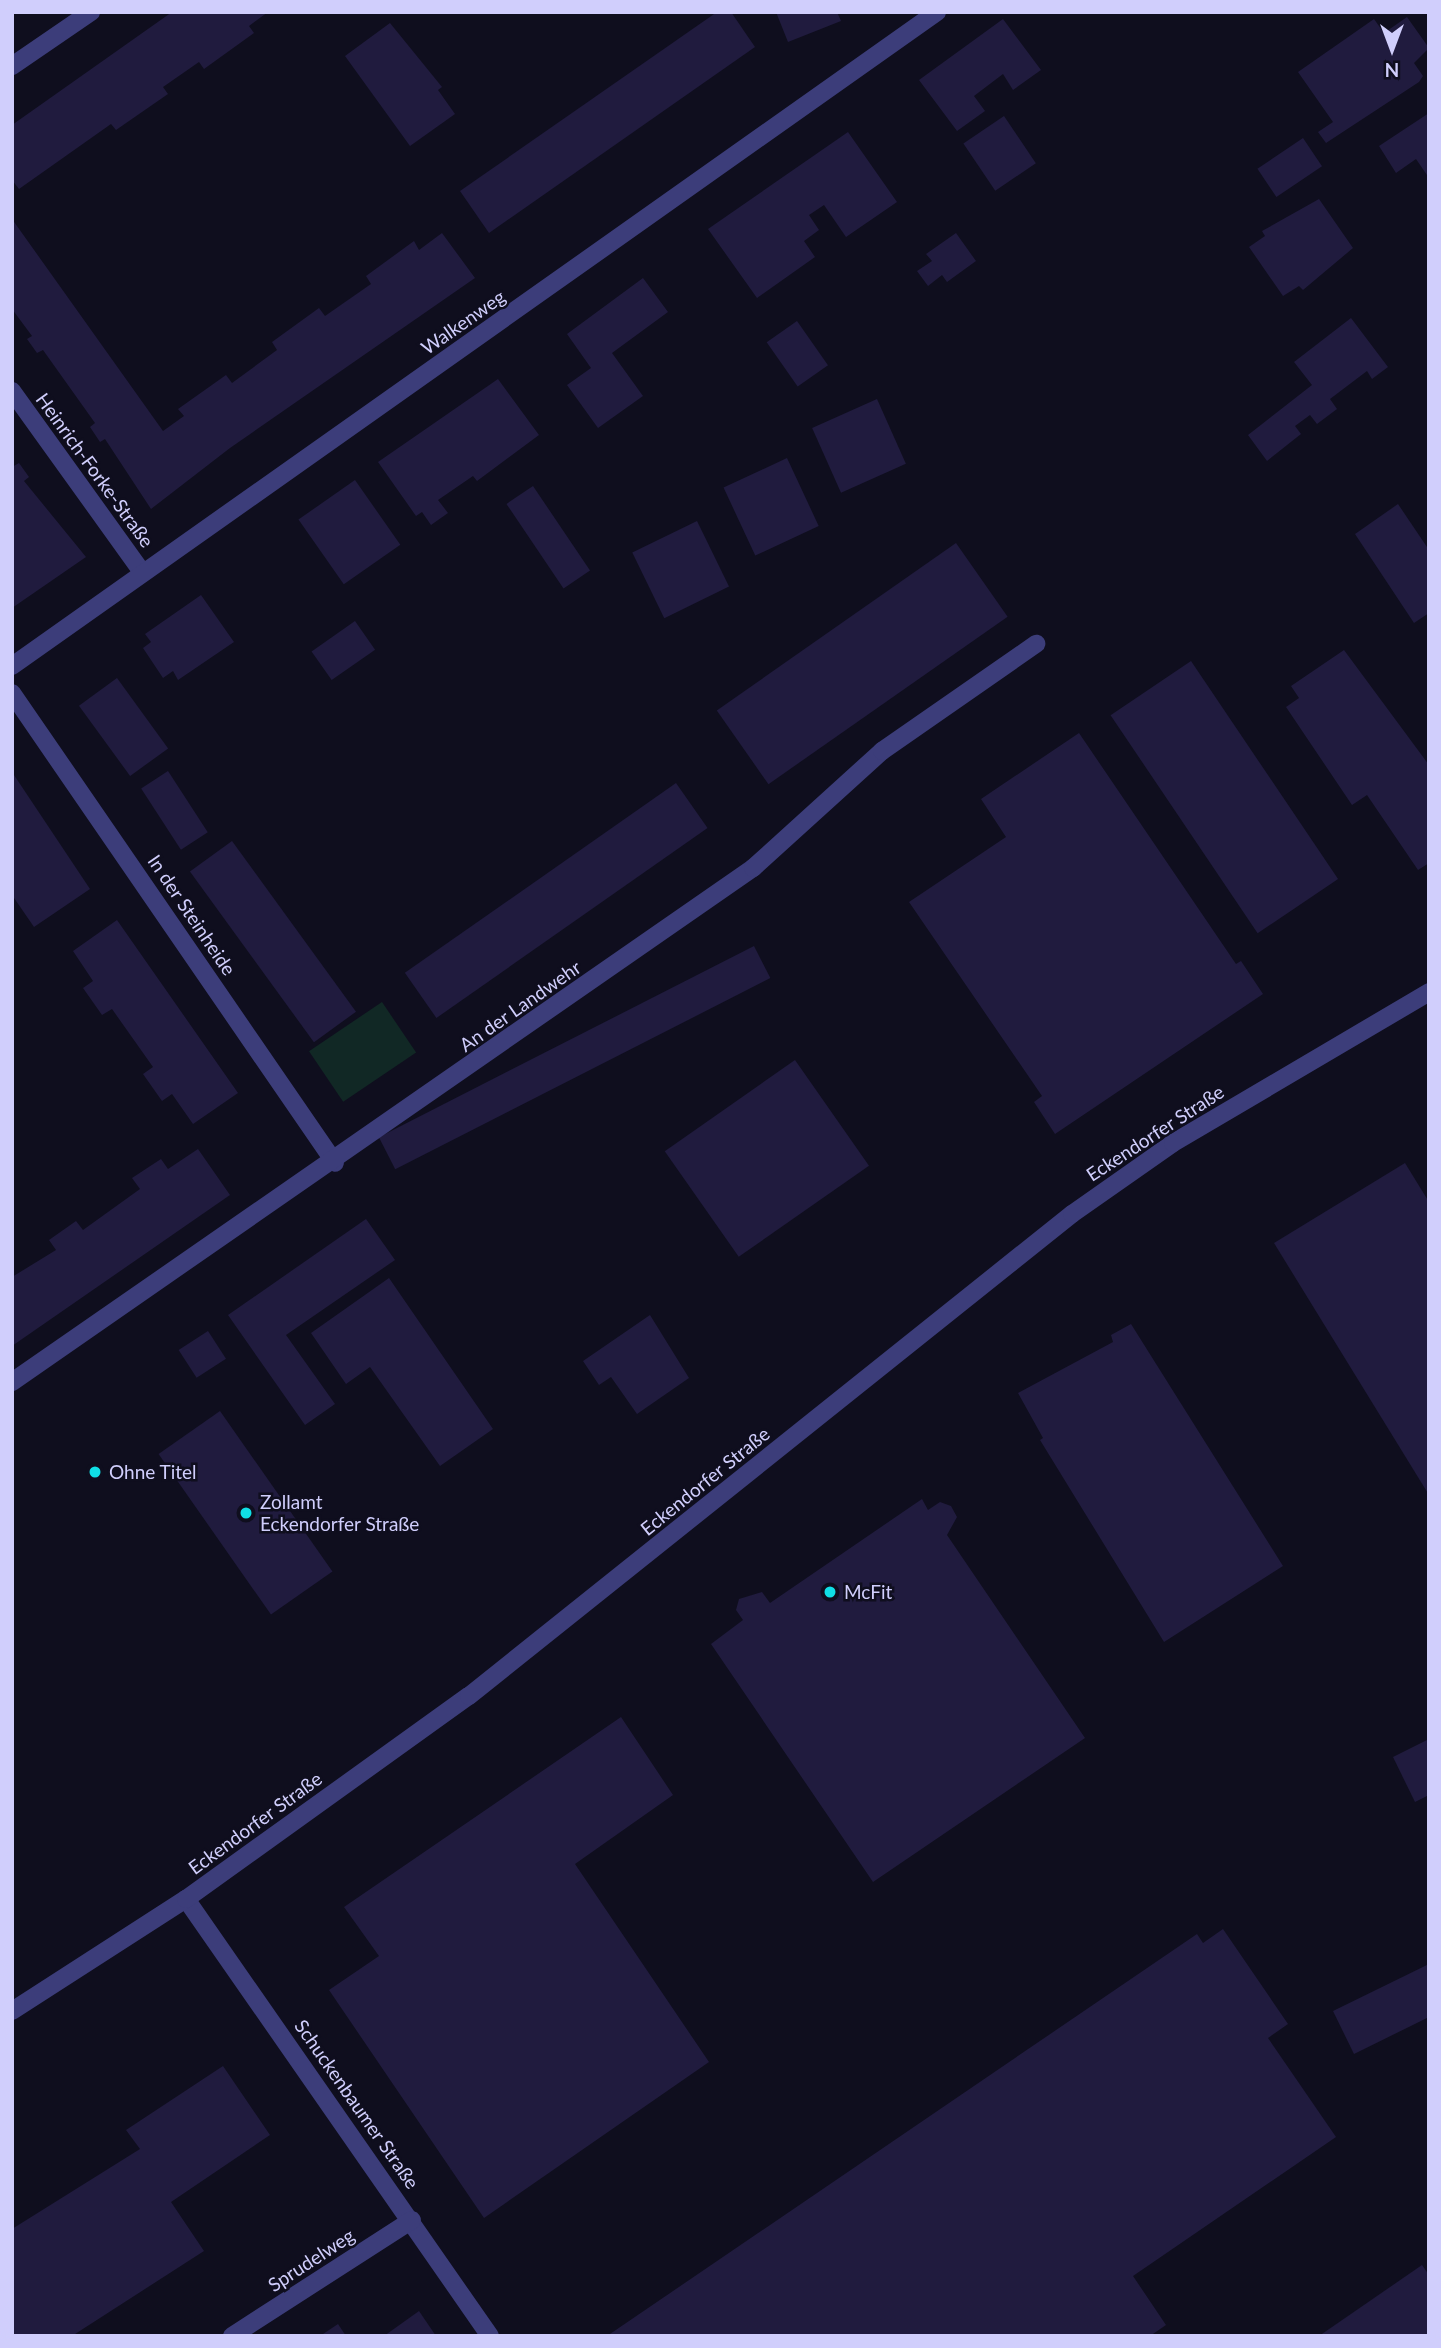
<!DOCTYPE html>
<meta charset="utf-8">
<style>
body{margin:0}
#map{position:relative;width:1441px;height:2348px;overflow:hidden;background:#0f0e1e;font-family:Lato,sans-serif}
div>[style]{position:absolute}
.green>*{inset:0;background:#112825;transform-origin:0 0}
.building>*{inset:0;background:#201b3e;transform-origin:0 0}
.minor>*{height:18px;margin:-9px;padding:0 9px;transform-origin:9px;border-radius:9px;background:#3c3d7a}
.dots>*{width:19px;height:19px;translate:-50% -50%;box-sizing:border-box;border:4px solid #0f0e1e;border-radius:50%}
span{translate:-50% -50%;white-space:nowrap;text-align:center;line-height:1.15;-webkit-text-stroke:5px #0f0e1e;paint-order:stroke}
.street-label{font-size:19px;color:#d0cefc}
.poi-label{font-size:19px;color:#d0cefc}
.left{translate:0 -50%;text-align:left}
.frame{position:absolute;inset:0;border:14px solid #d0cefc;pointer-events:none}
.north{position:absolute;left:1357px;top:14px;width:70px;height:70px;-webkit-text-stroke:5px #0f0e1e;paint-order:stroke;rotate:180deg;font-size:19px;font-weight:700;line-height:28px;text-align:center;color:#d0cefc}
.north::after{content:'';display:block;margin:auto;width:24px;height:32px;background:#d0cefc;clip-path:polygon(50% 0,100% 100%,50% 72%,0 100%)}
</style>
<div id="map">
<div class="green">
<i style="left:382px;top:1002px;width:61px;height:88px;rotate:56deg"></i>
</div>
<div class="building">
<i style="clip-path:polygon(172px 12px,268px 12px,249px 26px,254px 33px,204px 69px,199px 62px,163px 87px,168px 94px,116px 130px,111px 124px,19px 189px,12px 180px,12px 125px)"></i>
<i style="clip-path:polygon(717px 12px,731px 12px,755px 47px,489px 233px,460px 191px)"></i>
<i style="clip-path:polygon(776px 12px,837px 12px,841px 21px,788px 42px)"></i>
<i style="clip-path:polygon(1407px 17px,1429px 48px,1414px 63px,1423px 76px,1419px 82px,1326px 143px,1318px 132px,1333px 122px,1298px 72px,1374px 19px,1384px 33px)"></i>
<i style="clip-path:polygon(1003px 19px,1041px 70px,1013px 90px,1003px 74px,974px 96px,985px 111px,957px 131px,919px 80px)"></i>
<i style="clip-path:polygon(390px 23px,442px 87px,438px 90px,455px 114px,410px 146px,345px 56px)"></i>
<i style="clip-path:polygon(1429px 113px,1429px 178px,1416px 159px,1396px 173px,1379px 146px)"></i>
<i style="left:1004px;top:116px;width:57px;height:49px;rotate:56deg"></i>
<i style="clip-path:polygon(848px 132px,897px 202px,846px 237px,824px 205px,809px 215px,819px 230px,804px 241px,815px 257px,757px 298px,708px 229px)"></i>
<i style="left:1303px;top:138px;width:34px;height:55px;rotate:56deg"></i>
<i style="clip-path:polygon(1319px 199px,1353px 248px,1303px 290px,1299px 286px,1283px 296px,1249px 247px,1265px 236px,1262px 231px)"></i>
<i style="clip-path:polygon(12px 219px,163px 431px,184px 416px,178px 409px,226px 375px,232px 383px,277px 350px,272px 342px,319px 308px,325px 316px,371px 284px,366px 276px,414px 241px,419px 250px,442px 233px,475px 278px,230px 448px,151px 509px,105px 439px,100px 442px,90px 427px,95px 423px,43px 350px,37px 353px,27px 339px,32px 336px,12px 309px)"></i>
<i style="clip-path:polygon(956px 233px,976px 261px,947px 282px,942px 275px,928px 286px,917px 271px,932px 261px,926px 254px)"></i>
<i style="clip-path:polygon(643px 278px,668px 312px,612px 353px,643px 396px,598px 428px,567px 385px,591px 368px,567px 334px)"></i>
<i style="clip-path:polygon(1351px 318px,1388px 367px,1372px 379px,1367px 371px,1330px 399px,1337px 409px,1317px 424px,1310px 415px,1295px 426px,1301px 434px,1267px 461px,1248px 435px,1312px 385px,1294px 362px)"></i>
<i style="left:797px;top:321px;width:54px;height:37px;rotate:55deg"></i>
<i style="clip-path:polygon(498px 379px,539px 435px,477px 481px,473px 476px,438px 500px,448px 513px,431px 525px,422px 512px,416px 516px,378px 462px)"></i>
<i style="left:877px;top:399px;width:71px;height:71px;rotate:66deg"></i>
<i style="left:787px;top:458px;width:75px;height:70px;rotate:65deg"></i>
<i style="clip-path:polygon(19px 463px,29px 477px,24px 481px,86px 557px,12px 608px,12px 467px)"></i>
<i style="left:355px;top:480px;width:79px;height:69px;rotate:55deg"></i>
<i style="left:533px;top:486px;width:102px;height:32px;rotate:56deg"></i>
<i style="clip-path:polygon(1398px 504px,1429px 550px,1429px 613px,1414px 623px,1355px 534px)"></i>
<i style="left:697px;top:521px;width:73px;height:72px;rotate:64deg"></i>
<i style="left:956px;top:543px;width:90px;height:292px;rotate:55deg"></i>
<i style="clip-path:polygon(201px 595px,234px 642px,178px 680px,173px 671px,163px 678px,143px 648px,151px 642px,145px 634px)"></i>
<i style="left:355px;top:621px;width:35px;height:53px;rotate:55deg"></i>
<i style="clip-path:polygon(1344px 650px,1429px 765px,1429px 863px,1418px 870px,1367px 795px,1352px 805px,1286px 707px,1299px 698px,1291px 686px)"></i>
<i style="left:1191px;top:661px;width:263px;height:97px;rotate:56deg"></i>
<i style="left:117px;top:678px;width:87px;height:47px;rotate:54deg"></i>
<i style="clip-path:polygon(1079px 733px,1236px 964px,1241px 961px,1263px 994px,1055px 1134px,1034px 1102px,1042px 1096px,909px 902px,1006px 837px,981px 799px)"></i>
<i style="left:168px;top:771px;width:73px;height:32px;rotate:57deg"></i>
<i style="clip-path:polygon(12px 772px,90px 889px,34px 927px,12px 895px)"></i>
<i style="left:676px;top:783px;width:55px;height:331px;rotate:55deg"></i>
<i style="left:232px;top:841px;width:211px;height:52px;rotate:54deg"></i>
<i style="clip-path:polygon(117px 920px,238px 1093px,193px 1124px,172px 1094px,162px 1101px,143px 1074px,153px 1067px,112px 1009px,102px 1015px,83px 988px,93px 981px,73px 951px)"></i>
<i style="left:754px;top:946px;width:36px;height:421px;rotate:63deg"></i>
<i style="left:795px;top:1060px;width:129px;height:159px;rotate:55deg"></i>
<i style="clip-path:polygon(198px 1149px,230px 1195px,12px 1346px,12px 1277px,56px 1250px,49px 1240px,76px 1221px,83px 1230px,140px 1189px,132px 1178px,161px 1159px,168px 1169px)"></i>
<i style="clip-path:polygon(1405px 1163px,1429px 1202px,1429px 1495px,1274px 1243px)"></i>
<i style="clip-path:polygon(366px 1219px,395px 1260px,286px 1335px,335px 1404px,305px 1425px,228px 1315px)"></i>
<i style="clip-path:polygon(389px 1278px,493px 1429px,440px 1466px,370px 1367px,346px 1384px,311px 1333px)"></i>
<i style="clip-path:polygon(650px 1315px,689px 1378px,637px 1414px,611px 1377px,599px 1385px,583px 1361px)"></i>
<i style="clip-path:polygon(1131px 1324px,1283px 1566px,1164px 1642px,1040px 1440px,1043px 1438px,1018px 1393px,1113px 1342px,1111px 1335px)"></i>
<i style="left:208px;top:1331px;width:33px;height:35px;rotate:57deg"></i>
<i style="left:220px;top:1411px;width:196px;height:75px;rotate:55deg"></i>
<i style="clip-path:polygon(922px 1499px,928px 1510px,940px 1502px,951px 1506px,957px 1517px,947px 1535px,1085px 1738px,873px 1882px,711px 1644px,743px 1620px,736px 1610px,739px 1599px,762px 1592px,770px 1603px)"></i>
<i style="clip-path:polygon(621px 1717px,673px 1795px,575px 1864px,709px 2062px,484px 2218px,329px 1990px,379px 1956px,344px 1907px)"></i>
<i style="clip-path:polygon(1429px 1739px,1429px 1795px,1415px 1802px,1393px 1757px)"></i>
<i style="clip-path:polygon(1223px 1929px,1288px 2024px,1268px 2038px,1336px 2137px,1133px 2276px,1166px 2325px,1150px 2336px,607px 2336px,1197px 1934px,1203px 1943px)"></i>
<i style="clip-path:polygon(1429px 1964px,1429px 2017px,1354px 2054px,1333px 2011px)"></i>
<i style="clip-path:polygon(223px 2066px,270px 2135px,171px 2202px,204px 2251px,72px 2336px,12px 2336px,12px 2229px,140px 2149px,126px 2130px)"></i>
<i style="clip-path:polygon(1422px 2265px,1429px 2275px,1429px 2336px,1319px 2336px)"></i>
<i style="clip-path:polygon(419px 2311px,436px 2336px,384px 2336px)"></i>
<i style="clip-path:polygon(338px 2324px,346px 2336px,320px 2336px)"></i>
</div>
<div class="minor">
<i style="left:12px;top:66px;width:96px;rotate:-34.4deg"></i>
<i style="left:12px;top:391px;width:224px;rotate:54.3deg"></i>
<i style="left:12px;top:666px;width:1133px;rotate:-35.26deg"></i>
<i style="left:12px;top:693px;width:570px;rotate:55.5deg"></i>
<i style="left:12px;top:1382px;width:902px;rotate:-34.75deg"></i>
<i style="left:753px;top:868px;width:174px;rotate:-42.2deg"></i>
<i style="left:882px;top:751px;width:188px;rotate:-34.8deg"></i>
<i style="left:186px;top:1899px;width:532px;rotate:55.18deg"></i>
<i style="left:12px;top:2011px;width:207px;rotate:-32.8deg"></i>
<i style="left:186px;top:1899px;width:348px;rotate:-35.7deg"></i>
<i style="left:469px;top:1696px;width:772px;rotate:-38.64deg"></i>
<i style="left:1072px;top:1214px;width:123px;rotate:-35.1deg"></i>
<i style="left:1173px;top:1143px;width:297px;rotate:-30.5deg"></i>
<i style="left:232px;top:2336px;width:214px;rotate:-32.8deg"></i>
</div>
<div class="dots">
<i style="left:95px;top:1472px;background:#10dfe6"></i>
<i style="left:246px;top:1513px;background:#10dfe6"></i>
<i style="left:830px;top:1592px;background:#10dfe6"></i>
</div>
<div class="street-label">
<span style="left:463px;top:322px;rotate:-35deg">Walkenweg</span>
<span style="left:95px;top:470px;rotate:54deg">Heinrich-Forke-Straße</span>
<span style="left:192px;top:915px;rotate:56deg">In der Steinheide</span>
<span style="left:520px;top:1006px;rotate:-35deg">An der Landwehr</span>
<span style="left:1155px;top:1133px;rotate:-33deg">Eckendorfer Straße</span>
<span style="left:705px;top:1481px;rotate:-39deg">Eckendorfer Straße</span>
<span style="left:255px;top:1823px;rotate:-36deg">Eckendorfer Straße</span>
<span style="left:357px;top:2104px;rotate:55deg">Schuckenbaumer Straße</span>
<span style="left:311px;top:2260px;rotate:-33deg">Sprudelweg</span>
</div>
<div class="poi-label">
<span class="left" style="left:109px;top:1472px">Ohne Titel</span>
<span class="left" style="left:260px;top:1513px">Zollamt<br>Eckendorfer Straße</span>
<span class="left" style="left:844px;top:1592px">McFit</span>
</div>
<div class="frame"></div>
<div class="north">N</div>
</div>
